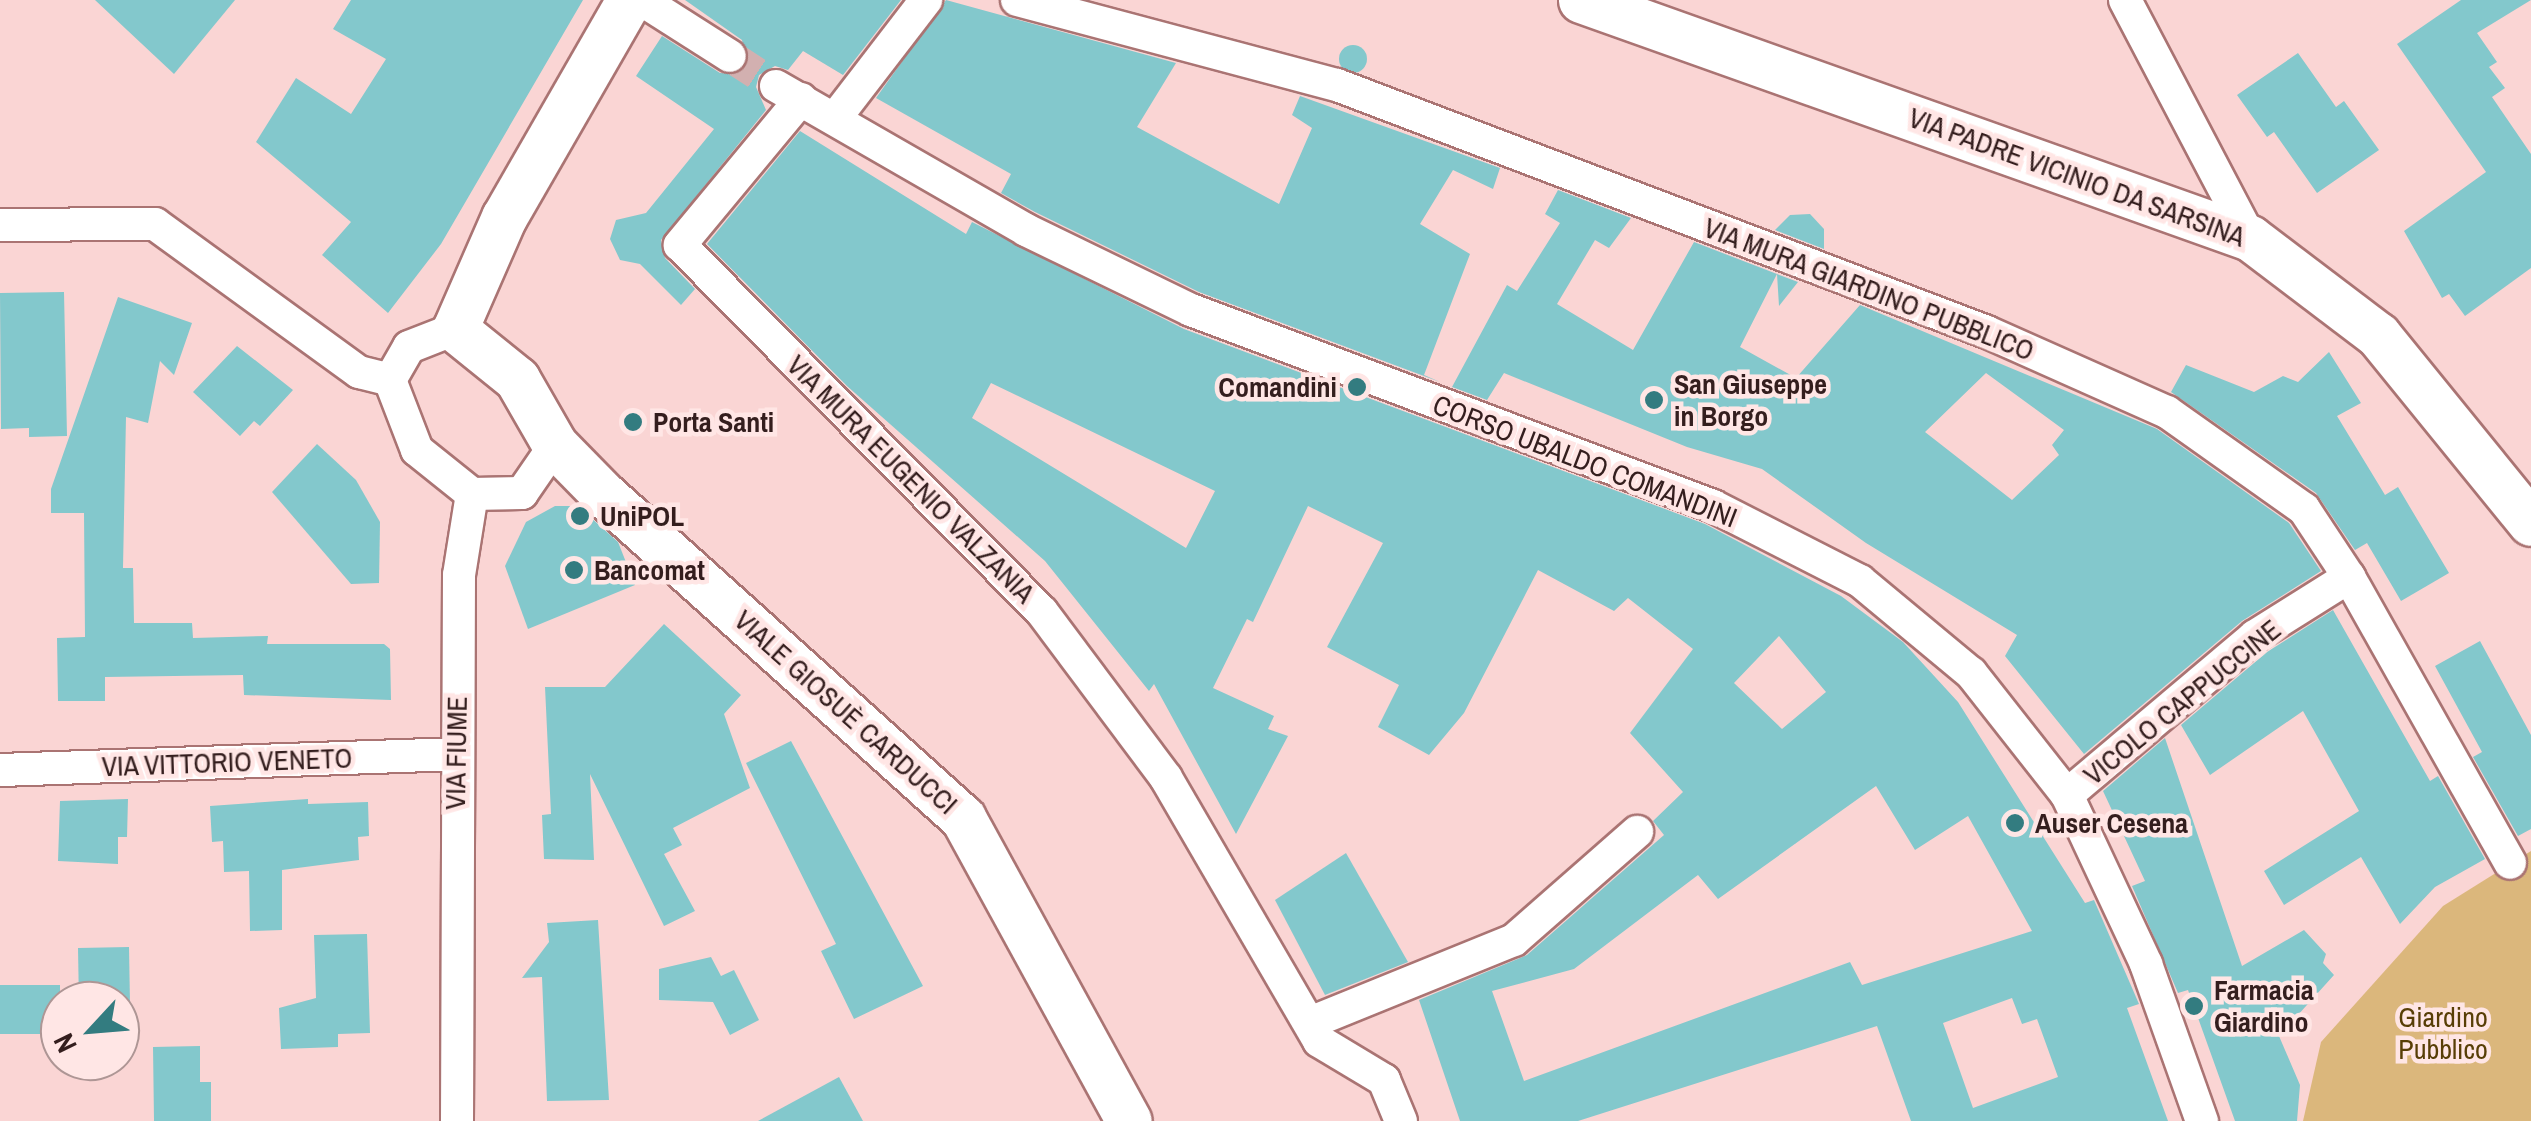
<!DOCTYPE html>
<meta charset="utf-8">
<style>
body{margin:0}
#map{position:relative;width:2531px;height:1121px;overflow:hidden;background:#fad5d4;font-family:"Archivo Narrow",sans-serif}
div>[style]{position:absolute}
.green>*{inset:0;background:#dbb77c}
.building>*{inset:0;background:#83c8cc;transform-origin:0 0}
.round{border-radius:50%}
.street-tunnel>*{height:32px;margin-top:-16px;transform-origin:0;background:repeating-linear-gradient(90deg,#d2b0b0 0 32px,transparent 0 48px)}
.roads{filter:drop-shadow(2px 0 #aa7473) drop-shadow(-2px 0 #aa7473) drop-shadow(0 2px #aa7473) drop-shadow(0 -2px #aa7473)}
.street>*{height:32px;margin:-16px;padding:0 16px;transform-origin:16px;border-radius:16px;background:#fff}
.secondary>*{height:45px;margin:-22.5px;padding:0 22.5px;transform-origin:22.5px;border-radius:22.5px;background:#fff}
.dots>*{width:28px;height:28px;translate:-50% -50%;box-sizing:border-box;border:5px solid #ffe6e5;border-radius:50%}
span{translate:-50% -50%;white-space:nowrap;text-align:center;line-height:1.15;-webkit-text-stroke:9px #ffe6e5;paint-order:stroke}
.street-label{font-size:28px;color:#341e1e}
.poi-label{font-size:28px;color:#341e1e;font-weight:700}
.left{translate:0 -50%;text-align:left}
.right{translate:-100% -50%;text-align:right}
.park-label{font-size:28px;color:#583e06}
.north{position:absolute;left:40px;top:981px;width:100px;height:100px;box-sizing:border-box;background:#ffe6e5;border:2px solid #ae9695;border-radius:50%;rotate:244deg;font-size:28px;font-weight:700;line-height:40px;text-align:center;color:#341e1e}
.north::after{content:'';display:block;margin:auto;width:35px;height:45px;background:#337c80;clip-path:polygon(50% 0,100% 100%,50% 72%,0 100%)}
</style>
<div id="map">
<div class="green">
<i style="clip-path:polygon(2531px 851px,2531px 1121px,2303px 1121px,2321px 1042px,2443px 906px)"></i>
</div>
<div class="building">
<i style="clip-path:polygon(95px 0,235px 0,174px 74px)"></i>
<i style="clip-path:polygon(351px 0,583px 0,441px 244px,388px 313px,322px 255px,351px 222px,256px 142px,296px 78px,351px 114px,386px 59px,333px 29px)"></i>
<i style="clip-path:polygon(685px 0,901px 0,843px 75px,803px 51px,788px 70px,775px 66px,759px 75px,756px 87px,766px 110px,661px 240px,665px 258px,695px 289px,681px 305px,640px 264px,620px 260px,610px 239px,616px 220px,646px 213px,714px 129px,636px 76px,662px 36px,720px 73px,738px 74px,747px 66px,742px 40px)"></i>
<i style="clip-path:polygon(946px 0,1176px 63px,1137px 127px,1279px 204px,1312px 128px,1292px 115px,1300px 96px,1500px 168px,1493px 189px,1453px 170px,1420px 224px,1470px 254px,1424px 375px,1440px 382px,1199px 292px,1035px 212px,1001px 193px,1011px 174px,876px 98px)"></i>
<i style="clip-path:polygon(2461px 0,2531px 0,2477px 33px,2497px 62px,2489px 67px,2505px 88px,2492px 97px,2531px 154px,2531px 268px,2465px 316px,2449px 294px,2442px 298px,2404px 231px,2486px 172px,2397px 44px)"></i>
<i class="round" style="left:1339px;top:45px;width:28px;height:28px"></i>
<i style="clip-path:polygon(2298px 53px,2336px 107px,2344px 101px,2379px 150px,2317px 193px,2274px 132px,2267px 137px,2237px 95px)"></i>
<i style="clip-path:polygon(evenodd,800px 131px,966px 234px,972px 222px,1184px 329px,1705px 524px,1841px 596px,1903px 642px,1958px 702px,2085px 903px,2094px 900px,2139px 1004px,2127px 1008px,2168px 1121px,1911px 1121px,1877px 1026px,1578px 1121px,1460px 1121px,1419px 1000px,1527px 955px,1664px 835px,1653px 821px,1683px 792px,1630px 733px,1693px 649px,1628px 598px,1614px 611px,1538px 570px,1464px 713px,1429px 755px,1378px 727px,1399px 685px,1327px 647px,1383px 543px,1308px 506px,1253px 622px,1247px 619px,1213px 688px,1274px 716px,1268px 729px,1288px 736px,1236px 834px,1154px 684px,1149px 691px,1045px 561px,847px 386px,707px 244px,800px 131px,991px 383px,1215px 491px,1186px 548px,972px 418px,991px 383px,800px 131px,1779px 636px,1826px 692px,1782px 729px,1734px 683px,1779px 636px,800px 131px,1876px 786px,1915px 850px,1968px 816px,2032px 931px,1862px 985px,1850px 962px,1524px 1081px,1492px 991px,1574px 969px,1698px 875px,1718px 899px,1876px 786px,800px 131px,2012px 998px,2022px 1024px,2037px 1019px,2058px 1077px,1973px 1108px,1943px 1023px,2012px 998px)"></i>
<i style="clip-path:polygon(evenodd,1558px 190px,1631px 218px,1609px 248px,1595px 240px,1557px 304px,1633px 350px,1694px 242px,1777px 274px,1740px 347px,1796px 378px,1860px 305px,2157px 429px,2289px 523px,2321px 571px,2242px 621px,2084px 754px,2005px 656px,2017px 635px,1866px 543px,1762px 469px,1687px 447px,1504px 373px,1487px 400px,1452px 387px,1507px 285px,1517px 291px,1560px 223px,1545px 214px,1558px 190px,1986px 373px,2064px 430px,2052px 445px,2059px 455px,2012px 500px,1925px 432px,1986px 373px)"></i>
<i style="clip-path:polygon(1810px 214px,1824px 229px,1824px 249px,1775px 230px,1790px 215px)"></i>
<i style="clip-path:polygon(1777px 274px,1798px 282px,1779px 306px)"></i>
<i style="clip-path:polygon(64px 292px,67px 436px,29px 437px,29px 428px,1px 429px,0 293px)"></i>
<i style="clip-path:polygon(118px 297px,192px 323px,174px 375px,160px 361px,148px 423px,126px 417px,123px 568px,133px 568px,134px 623px,192px 623px,193px 638px,268px 636px,267px 644px,384px 644px,390px 649px,391px 700px,244px 695px,243px 675px,105px 677px,105px 701px,58px 701px,57px 638px,85px 637px,84px 513px,51px 513px,51px 489px)"></i>
<i style="clip-path:polygon(237px 346px,293px 390px,260px 426px,254px 421px,240px 436px,193px 392px)"></i>
<i style="clip-path:polygon(2329px 352px,2361px 403px,2337px 416px,2385px 495px,2398px 487px,2449px 573px,2401px 601px,2367px 543px,2355px 550px,2316px 493px,2171px 392px,2186px 365px,2254px 392px,2283px 376px,2298px 382px)"></i>
<i style="clip-path:polygon(317px 444px,356px 480px,380px 522px,379px 583px,351px 584px,272px 492px)"></i>
<i style="clip-path:polygon(555px 506px,578px 506px,618px 542px,635px 585px,528px 629px,505px 566px,526px 522px)"></i>
<i style="clip-path:polygon(2333px 610px,2430px 781px,2438px 776px,2485px 859px,2435px 887px,2400px 924px,2361px 857px,2284px 905px,2264px 871px,2359px 811px,2303px 711px,2210px 775px,2181px 725px,2267px 652px)"></i>
<i style="clip-path:polygon(664px 624px,741px 695px,724px 714px,750px 788px,673px 828px,682px 845px,664px 854px,695px 911px,664px 926px,590px 774px,594px 860px,544px 859px,542px 815px,551px 814px,545px 687px,605px 687px)"></i>
<i style="clip-path:polygon(2480px 641px,2531px 735px,2531px 829px,2518px 836px,2473px 757px,2482px 752px,2435px 666px)"></i>
<i style="clip-path:polygon(2165px 738px,2242px 966px,2304px 930px,2326px 954px,2323px 963px,2334px 975px,2279px 1036px,2300px 1085px,2297px 1121px,2235px 1121px,2188px 990px,2178px 993px,2132px 886px,2145px 881px,2103px 791px)"></i>
<i style="clip-path:polygon(791px 741px,923px 986px,854px 1019px,821px 951px,836px 944px,746px 763px)"></i>
<i style="clip-path:polygon(128px 799px,127px 837px,118px 837px,118px 864px,58px 861px,60px 801px)"></i>
<i style="clip-path:polygon(308px 799px,308px 804px,368px 802px,369px 836px,358px 837px,359px 860px,282px 870px,282px 930px,250px 931px,249px 871px,224px 872px,223px 841px,212px 842px,210px 806px)"></i>
<i style="clip-path:polygon(1346px 853px,1408px 962px,1325px 995px,1275px 900px)"></i>
<i style="clip-path:polygon(598px 920px,609px 1100px,547px 1101px,542px 977px,522px 978px,549px 942px,547px 923px)"></i>
<i style="clip-path:polygon(367px 934px,370px 1033px,338px 1034px,338px 1047px,281px 1049px,279px 1008px,316px 998px,314px 935px)"></i>
<i style="left:129px;top:947px;width:54px;height:51px;rotate:89deg"></i>
<i style="clip-path:polygon(711px 957px,721px 976px,734px 970px,759px 1020px,730px 1035px,713px 1002px,659px 1000px,659px 969px)"></i>
<i style="left:60px;top:985px;width:49px;height:60px;rotate:90deg"></i>
<i style="clip-path:polygon(200px 1046px,200px 1082px,211px 1082px,211px 1121px,154px 1121px,153px 1047px)"></i>
<i style="clip-path:polygon(839px 1077px,863px 1121px,758px 1121px)"></i>
</div>
<div class="street-tunnel">
<i style="left:730px;top:56px;width:55px;rotate:33.1deg"></i>
</div>
<div class="roads">
<div class="street">
<i style="left:642px;top:0;width:104px;rotate:32.5deg"></i>
<i style="left:1017px;top:0;width:331px;rotate:14.9deg"></i>
<i style="left:1337px;top:85px;width:695px;rotate:20.81deg"></i>
<i style="left:1987px;top:332px;width:197px;rotate:24deg"></i>
<i style="left:2167px;top:412px;width:168px;rotate:35.3deg"></i>
<i style="left:2304px;top:509px;width:82px;rotate:56.5deg"></i>
<i style="left:2349px;top:577px;width:328px;rotate:60.6deg"></i>
<i style="left:2125px;top:0;width:269px;rotate:62.3deg"></i>
<i style="left:776px;top:86px;width:289px;rotate:29.9deg"></i>
<i style="left:1026px;top:230px;width:183px;rotate:25.9deg"></i>
<i style="left:1191px;top:310px;width:558px;rotate:20.58deg"></i>
<i style="left:1713px;top:506px;width:165px;rotate:27deg"></i>
<i style="left:1860px;top:581px;width:144px;rotate:39.7deg"></i>
<i style="left:1971px;top:673px;width:155px;rotate:51.8deg"></i>
<i style="left:2067px;top:795px;width:187px;rotate:64.9deg"></i>
<i style="left:2146px;top:964px;width:167px;rotate:70.4deg"></i>
<i style="left:801px;top:99px;width:190px;rotate:129.7deg"></i>
<i style="left:680px;top:245px;width:515px;rotate:45.39deg"></i>
<i style="left:1042px;top:612px;width:207px;rotate:53.2deg"></i>
<i style="left:1166px;top:778px;width:304px;rotate:59.8deg"></i>
<i style="left:1319px;top:1041px;width:76px;rotate:31deg"></i>
<i style="left:1384px;top:1080px;width:44px;rotate:67.5deg"></i>
<i style="left:836px;top:117px;width:148px;rotate:-52.4deg"></i>
<i style="left:0;top:225px;width:155px;rotate:-0.4deg"></i>
<i style="left:155px;top:224px;width:252px;rotate:36deg"></i>
<i style="left:359px;top:372px;width:32px;rotate:14deg"></i>
<i style="left:390px;top:380px;width:75px;rotate:68.9deg"></i>
<i style="left:417px;top:450px;width:70px;rotate:38.7deg"></i>
<i style="left:390px;top:380px;width:38px;rotate:-60deg"></i>
<i style="left:409px;top:347px;width:49px;rotate:-21.4deg"></i>
<i style="left:472px;top:494px;width:50px;rotate:-1.1deg"></i>
<i style="left:522px;top:493px;width:58px;rotate:-55.5deg"></i>
<i style="left:0;top:770px;width:455px;rotate:-2deg"></i>
<i style="left:2067px;top:795px;width:246px;rotate:-40.2deg"></i>
<i style="left:2255px;top:636px;width:111px;rotate:-32.1deg"></i>
<i style="left:1312px;top:1022px;width:218px;rotate:-22.1deg"></i>
<i style="left:1514px;top:940px;width:164px;rotate:-41.3deg"></i>
<i style="left:457px;top:1121px;width:546px;rotate:-89.79deg"></i>
<i style="left:459px;top:575px;width:82px;rotate:-80.9deg"></i>
</div>
<div class="secondary">
<i style="left:629px;top:0;width:250px;rotate:119.9deg"></i>
<i style="left:504px;top:217px;width:122px;rotate:113.6deg"></i>
<i style="left:455px;top:329px;width:80px;rotate:38.9deg"></i>
<i style="left:517px;top:379px;width:76px;rotate:60.1deg"></i>
<i style="left:555px;top:445px;width:67px;rotate:45.6deg"></i>
<i style="left:602px;top:493px;width:486px;rotate:42deg"></i>
<i style="left:963px;top:818px;width:345px;rotate:61.3deg"></i>
<i style="left:1581px;top:0;width:710px;rotate:19.58deg"></i>
<i style="left:2250px;top:238px;width:161px;rotate:37.2deg"></i>
<i style="left:2378px;top:335px;width:242px;rotate:50.9deg"></i>
</div>
</div>
<div class="dots">
<i style="left:1357px;top:387px;background:#337c80"></i>
<i style="left:1654px;top:400px;background:#337c80"></i>
<i style="left:633px;top:422px;background:#337c80"></i>
<i style="left:580px;top:516px;background:#337c80"></i>
<i style="left:574px;top:570px;background:#337c80"></i>
<i style="left:2015px;top:823px;background:#337c80"></i>
<i style="left:2194px;top:1006px;background:#337c80"></i>
</div>
<div class="street-label">
<span style="left:2077px;top:177px;rotate:20deg">VIA PADRE VICINIO DA SARSINA</span>
<span style="left:1869px;top:289px;rotate:21deg">VIA MURA GIARDINO PUBBLICO</span>
<span style="left:1585px;top:461px;rotate:21deg">CORSO UBALDO COMANDINI</span>
<span style="left:911px;top:479px;rotate:45deg">VIA MURA EUGENIO VALZANIA</span>
<span style="left:2182px;top:702px;rotate:-39deg">VICOLO CAPPUCCINE</span>
<span style="left:846px;top:712px;rotate:42deg">VIALE GIOSUÈ CARDUCCI</span>
<span style="left:456px;top:753px;rotate:-89deg">VIA FIUME</span>
<span style="left:227px;top:762px;rotate:-2deg">VIA VITTORIO VENETO</span>
</div>
<div class="poi-label">
<span class="left" style="left:1674px;top:400px">San Giuseppe<br>in Borgo</span>
<span class="right" style="left:1337px;top:387px">Comandini</span>
<span class="left" style="left:653px;top:422px">Porta Santi</span>
<span class="left" style="left:600px;top:516px">UniPOL</span>
<span class="left" style="left:594px;top:570px">Bancomat</span>
<span class="left" style="left:2035px;top:823px">Auser Cesena</span>
<span class="left" style="left:2214px;top:1006px">Farmacia<br>Giardino</span>
</div>
<div class="park-label">
<span style="left:2443px;top:1033px">Giardino<br>Pubblico</span>
</div>
<div class="north">N</div>
</div>
